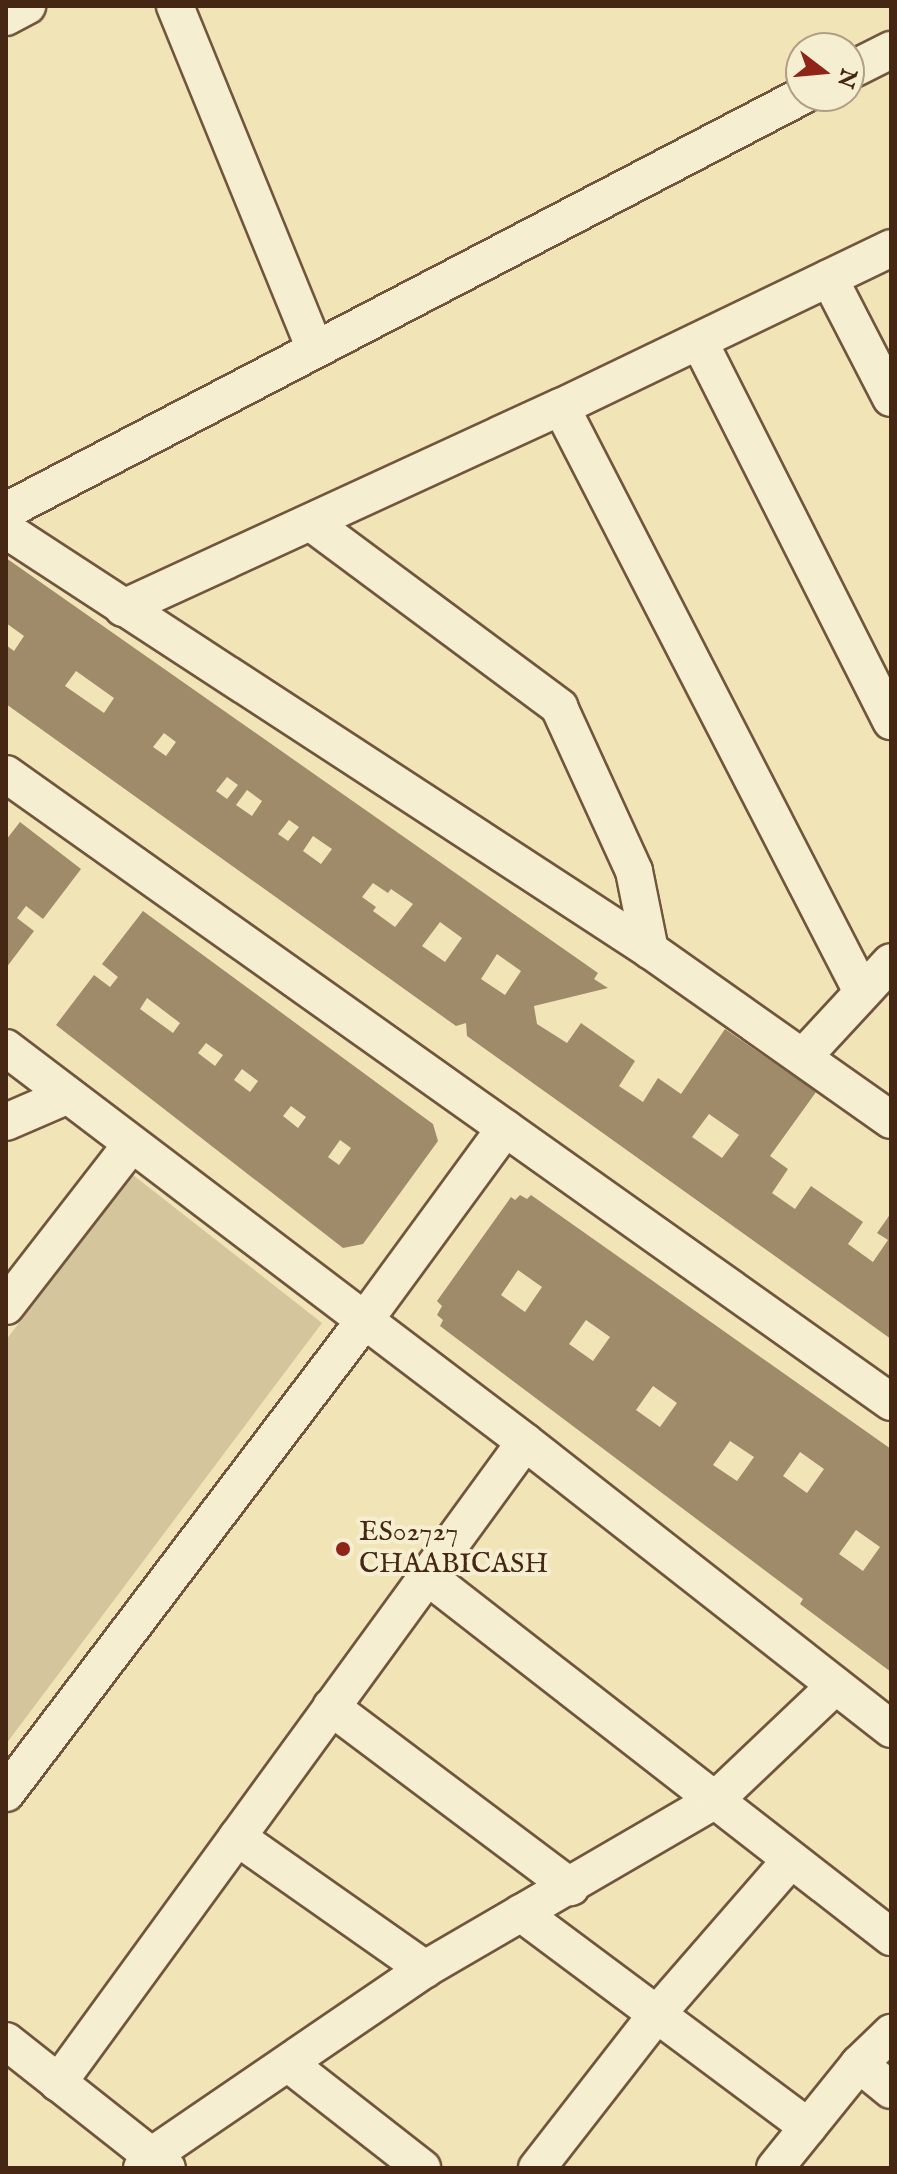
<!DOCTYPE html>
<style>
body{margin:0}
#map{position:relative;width:897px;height:2174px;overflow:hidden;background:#f1e5b8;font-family:"IM FELL English",serif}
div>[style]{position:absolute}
.green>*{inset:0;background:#d4c59c}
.building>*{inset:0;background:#9f8a69}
.roads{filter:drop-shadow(2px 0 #71563d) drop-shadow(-2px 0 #71563d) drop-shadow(0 2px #71563d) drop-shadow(0 -2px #71563d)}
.minor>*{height:36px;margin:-18px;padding:0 18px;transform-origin:18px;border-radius:18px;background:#f6eed1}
.dots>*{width:22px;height:22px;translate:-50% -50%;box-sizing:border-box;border:4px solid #f6eed1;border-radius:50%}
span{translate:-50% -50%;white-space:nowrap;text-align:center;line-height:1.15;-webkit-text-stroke:8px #f6eed1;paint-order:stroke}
.poi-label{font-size:28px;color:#462714}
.left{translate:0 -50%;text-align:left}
.frame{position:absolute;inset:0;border:8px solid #462714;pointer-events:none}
.north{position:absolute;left:785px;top:32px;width:80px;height:80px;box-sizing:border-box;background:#f6eed1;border:2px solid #b09e85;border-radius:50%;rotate:106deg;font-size:22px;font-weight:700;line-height:32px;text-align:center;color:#462714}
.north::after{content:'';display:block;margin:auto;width:28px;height:36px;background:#8f2418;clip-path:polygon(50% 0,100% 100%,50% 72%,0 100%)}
</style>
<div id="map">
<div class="green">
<i style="clip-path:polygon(133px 1175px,322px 1323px,6px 1744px,6px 1340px)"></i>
</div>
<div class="building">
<i style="clip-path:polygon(evenodd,6px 558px,598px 973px,594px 979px,608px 988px,534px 1006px,537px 1024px,567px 1043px,581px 1023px,635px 1061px,619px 1086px,643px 1102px,658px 1078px,681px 1094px,725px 1029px,816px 1092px,770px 1156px,788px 1169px,772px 1193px,795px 1209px,811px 1186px,863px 1222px,848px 1244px,873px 1262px,888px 1240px,877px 1233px,891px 1213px,891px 1339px,467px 1036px,466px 1023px,456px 1026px,6px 704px,6px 645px,14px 651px,24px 636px,6px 623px,6px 558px,76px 671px,114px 698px,104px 713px,65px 686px,76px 671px,6px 558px,164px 733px,176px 742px,166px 756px,153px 747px,164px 733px,6px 558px,227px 777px,238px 785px,227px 799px,216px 791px,227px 777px,6px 558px,247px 790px,262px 801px,252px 816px,236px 805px,247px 790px,6px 558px,289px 820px,299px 827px,288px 841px,278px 834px,289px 820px,6px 558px,313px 836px,332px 849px,321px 864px,303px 851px,313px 836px,6px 558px,373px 883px,388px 893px,391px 889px,413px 904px,395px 927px,373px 911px,376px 907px,362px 897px,373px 883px,6px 558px,440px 922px,462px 938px,445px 962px,422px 946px,440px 922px,6px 558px,497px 954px,521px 971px,505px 995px,481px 979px,497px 954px,6px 558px,709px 1114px,739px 1135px,722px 1158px,692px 1137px,709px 1114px)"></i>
<i style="clip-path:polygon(20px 822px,81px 869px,43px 919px,26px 906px,17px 918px,34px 931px,6px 968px,6px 840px)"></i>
<i style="clip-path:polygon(evenodd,143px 911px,433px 1124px,438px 1141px,363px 1244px,343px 1248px,56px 1025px,94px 975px,110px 987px,118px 977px,102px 964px,143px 911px,147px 998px,180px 1023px,173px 1033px,140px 1009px,147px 998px,143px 911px,206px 1043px,223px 1055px,215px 1066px,198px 1053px,206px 1043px,143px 911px,242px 1069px,258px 1081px,250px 1092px,234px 1080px,242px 1069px,143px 911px,291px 1106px,306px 1117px,298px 1128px,283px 1116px,291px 1106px,143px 911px,340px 1140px,351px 1148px,339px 1165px,328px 1157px,340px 1140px)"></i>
<i style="clip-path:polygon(evenodd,520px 1195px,527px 1199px,531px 1195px,891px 1449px,891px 1672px,800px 1604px,803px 1599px,440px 1326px,443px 1320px,437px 1315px,442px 1306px,437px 1301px,511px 1197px,515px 1200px,520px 1195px,518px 1270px,542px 1287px,525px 1312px,501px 1295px,518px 1270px,520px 1195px,586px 1320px,610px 1337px,593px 1361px,569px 1344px,586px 1320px,520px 1195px,653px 1386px,677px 1403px,660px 1427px,636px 1410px,653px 1386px,520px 1195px,730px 1441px,754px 1457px,737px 1481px,713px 1465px,730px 1441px,520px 1195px,800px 1452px,824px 1469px,807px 1493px,783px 1476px,800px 1452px,520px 1195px,856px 1530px,880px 1547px,863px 1571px,839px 1554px,856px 1530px)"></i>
</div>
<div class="roads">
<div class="minor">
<i style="left:175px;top:6px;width:370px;rotate:67.8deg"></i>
<i style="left:6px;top:17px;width:24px;rotate:-28deg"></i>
<i style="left:849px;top:71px;width:47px;rotate:-26.6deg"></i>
<i style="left:829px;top:278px;width:135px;rotate:62.7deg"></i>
<i style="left:699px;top:341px;width:426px;rotate:63.2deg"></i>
<i style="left:561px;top:407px;width:658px;rotate:62.77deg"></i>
<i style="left:6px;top:511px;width:898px;rotate:-27.54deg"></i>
<i style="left:313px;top:524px;width:307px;rotate:36.6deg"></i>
<i style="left:559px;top:707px;width:180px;rotate:65.4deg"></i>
<i style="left:634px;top:871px;width:81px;rotate:78.6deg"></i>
<i style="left:6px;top:530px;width:769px;rotate:33.11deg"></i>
<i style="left:650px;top:950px;width:295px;rotate:35.2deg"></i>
<i style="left:123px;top:608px;width:482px;rotate:-24.7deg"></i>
<i style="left:561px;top:407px;width:366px;rotate:-25.7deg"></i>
<i style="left:6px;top:774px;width:1085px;rotate:35.36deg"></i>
<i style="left:6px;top:1048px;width:652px;rotate:37.2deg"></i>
<i style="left:525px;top:1442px;width:465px;rotate:38.1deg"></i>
<i style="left:803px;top:1057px;width:129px;rotate:-47.2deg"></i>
<i style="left:6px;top:1122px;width:65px;rotate:-23.4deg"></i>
<i style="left:6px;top:1306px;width:204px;rotate:-52.2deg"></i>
<i style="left:427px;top:1576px;width:588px;rotate:37.88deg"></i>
<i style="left:331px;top:1707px;width:300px;rotate:36.9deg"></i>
<i style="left:6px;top:1793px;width:592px;rotate:-52.82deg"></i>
<i style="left:364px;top:1321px;width:239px;rotate:-53.8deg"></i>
<i style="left:237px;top:1837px;width:230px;rotate:35.1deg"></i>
<i style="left:521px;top:1913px;width:358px;rotate:36.7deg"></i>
<i style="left:6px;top:2041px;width:205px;rotate:38.3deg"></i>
<i style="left:289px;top:2064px;width:169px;rotate:38deg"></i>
<i style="left:859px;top:2064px;width:41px;rotate:39.1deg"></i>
<i style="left:58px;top:2083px;width:793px;rotate:-53.92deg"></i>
<i style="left:142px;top:2168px;width:15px;rotate:-53deg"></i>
<i style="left:151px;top:2156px;width:332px;rotate:-34.3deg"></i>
<i style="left:425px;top:1969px;width:334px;rotate:-30.2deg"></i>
<i style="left:714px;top:1801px;width:167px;rotate:-43.5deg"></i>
<i style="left:537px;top:2168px;width:194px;rotate:-52.1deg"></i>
<i style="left:656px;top:2015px;width:204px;rotate:-49deg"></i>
<i style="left:775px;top:2168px;width:134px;rotate:-51.1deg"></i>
<i style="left:859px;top:2064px;width:45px;rotate:-44.1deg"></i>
</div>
</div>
<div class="dots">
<i style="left:343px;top:1549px;background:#8f2418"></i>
</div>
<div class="poi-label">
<span class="left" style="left:359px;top:1549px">ES02727<br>CHAABICASH</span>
</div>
<div class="frame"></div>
<div class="north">N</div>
</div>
